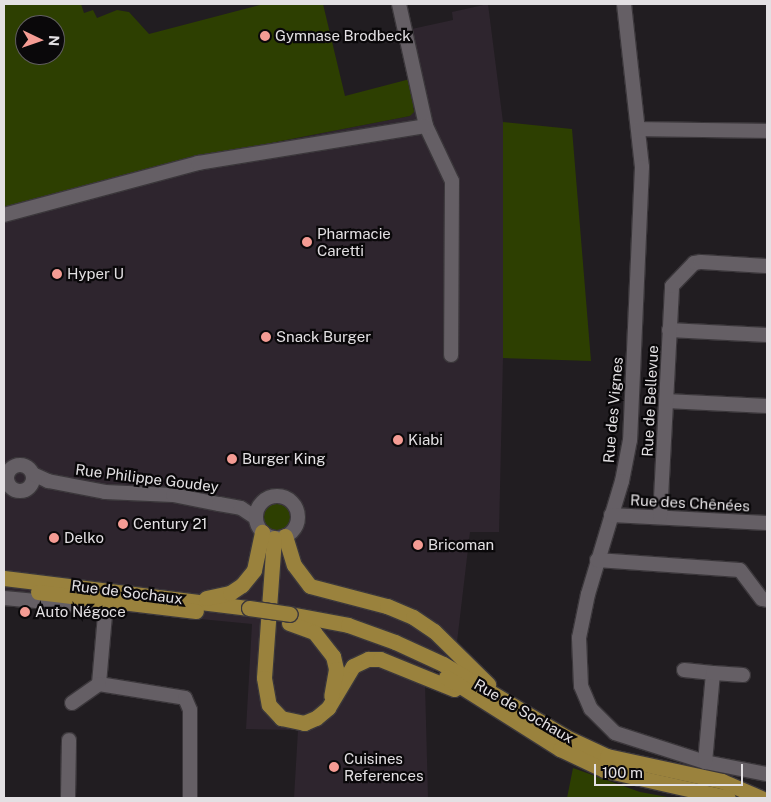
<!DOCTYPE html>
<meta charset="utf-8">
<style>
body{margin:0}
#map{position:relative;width:771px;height:802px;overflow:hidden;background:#211d21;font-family:"Public Sans",sans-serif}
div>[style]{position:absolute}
.built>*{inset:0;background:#2e252e}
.green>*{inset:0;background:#2d3f01}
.round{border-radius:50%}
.roads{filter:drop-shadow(1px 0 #3b373b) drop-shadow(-1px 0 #3b373b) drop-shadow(0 1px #3b373b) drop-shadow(0 -1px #3b373b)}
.minor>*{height:14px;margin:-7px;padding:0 7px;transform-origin:7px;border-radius:7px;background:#655f65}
.minor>.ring{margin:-7px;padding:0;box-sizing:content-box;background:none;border:14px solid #655f65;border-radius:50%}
.major>*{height:15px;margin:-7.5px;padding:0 7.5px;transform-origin:7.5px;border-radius:7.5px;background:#9a823d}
.bridges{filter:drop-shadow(1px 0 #3b373b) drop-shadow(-1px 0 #3b373b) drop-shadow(0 1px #3b373b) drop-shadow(0 -1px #3b373b)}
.major-bridge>*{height:15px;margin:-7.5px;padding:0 7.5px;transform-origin:7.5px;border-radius:7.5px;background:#9a823d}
.dots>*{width:14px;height:14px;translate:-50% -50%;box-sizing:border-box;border:2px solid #0a080a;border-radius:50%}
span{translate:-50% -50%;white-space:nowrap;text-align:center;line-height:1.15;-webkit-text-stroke:4.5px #0a080a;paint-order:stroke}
.poi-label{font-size:15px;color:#e3e0e3}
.left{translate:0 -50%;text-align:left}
.street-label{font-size:15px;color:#e3e0e3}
.frame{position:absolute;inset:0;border:5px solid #e3e0e3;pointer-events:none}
.north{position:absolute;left:15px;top:15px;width:50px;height:50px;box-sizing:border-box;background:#0a080a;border:1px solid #615e61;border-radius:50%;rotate:93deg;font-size:14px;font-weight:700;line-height:20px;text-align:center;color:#e3e0e3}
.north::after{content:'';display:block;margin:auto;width:18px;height:22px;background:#f59c94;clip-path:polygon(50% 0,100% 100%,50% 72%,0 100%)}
.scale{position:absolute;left:594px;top:764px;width:149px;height:22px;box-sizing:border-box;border:2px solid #e3e0e3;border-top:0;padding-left:6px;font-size:15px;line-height:18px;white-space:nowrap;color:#e3e0e3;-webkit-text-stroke:4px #0a080a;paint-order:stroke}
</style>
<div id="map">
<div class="built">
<i style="clip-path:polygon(488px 4px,503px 122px,503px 358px,499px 532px,470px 532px,457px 642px,425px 683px,428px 798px,294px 798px,298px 730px,246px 729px,252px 624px,4px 600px,4px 210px,194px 158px,410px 116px,415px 106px,398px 32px,453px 20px,452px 12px)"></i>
</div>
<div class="green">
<i style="clip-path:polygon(evenodd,4px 4px,81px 4px,84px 13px,93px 10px,97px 18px,117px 10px,129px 12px,149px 34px,264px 4px,323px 4px,345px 96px,410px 79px,414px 112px,410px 116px,194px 158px,4px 210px,4px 4px,25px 25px,55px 25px,55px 55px,25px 55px,25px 25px)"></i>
<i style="clip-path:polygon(503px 122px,572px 129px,591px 361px,503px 358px)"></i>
<i class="round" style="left:263px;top:502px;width:28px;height:28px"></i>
<i style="clip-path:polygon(573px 768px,640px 792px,673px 798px,567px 798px)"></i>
</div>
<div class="roads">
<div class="minor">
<i style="left:399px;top:4px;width:125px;rotate:77.5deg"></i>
<i style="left:426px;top:126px;width:61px;rotate:64.7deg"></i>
<i style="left:452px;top:181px;width:174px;rotate:90.3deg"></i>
<i style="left:624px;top:4px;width:164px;rotate:83.7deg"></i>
<i style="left:642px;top:167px;width:273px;rotate:92.5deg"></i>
<i style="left:630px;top:440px;width:42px;rotate:101deg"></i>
<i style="left:622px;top:481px;width:118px;rotate:106.7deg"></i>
<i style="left:588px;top:594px;width:45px;rotate:101.6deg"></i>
<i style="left:579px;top:638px;width:48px;rotate:87.6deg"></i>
<i style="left:581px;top:686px;width:25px;rotate:67deg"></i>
<i style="left:591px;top:709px;width:34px;rotate:45deg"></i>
<i style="left:615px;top:733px;width:95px;rotate:17.9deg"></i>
<i style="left:705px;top:762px;width:63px;rotate:11deg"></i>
<i style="left:639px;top:129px;width:128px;rotate:0.9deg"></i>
<i style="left:4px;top:215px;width:201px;rotate:-15deg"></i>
<i style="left:198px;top:163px;width:231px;rotate:-9.2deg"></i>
<i style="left:669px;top:330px;width:98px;rotate:2.9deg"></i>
<i style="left:666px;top:401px;width:101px;rotate:2.8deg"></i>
<i class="ring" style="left:7px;top:465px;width:12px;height:12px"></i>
<i style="left:33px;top:474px;width:17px;rotate:25deg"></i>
<i style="left:48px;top:481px;width:58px;rotate:10.9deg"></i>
<i style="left:105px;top:492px;width:68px;rotate:2.5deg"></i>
<i style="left:173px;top:495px;width:47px;rotate:11.1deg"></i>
<i style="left:219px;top:504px;width:22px;rotate:10deg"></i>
<i style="left:241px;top:508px;width:18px;rotate:34deg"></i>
<i class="ring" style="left:256px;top:496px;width:28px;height:28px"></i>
<i style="left:611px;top:515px;width:156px;rotate:2.9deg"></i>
<i style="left:660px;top:517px;width:231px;rotate:-87deg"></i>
<i style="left:672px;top:286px;width:32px;rotate:-46deg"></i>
<i style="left:694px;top:263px;width:6px;rotate:-9deg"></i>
<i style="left:700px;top:262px;width:67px;rotate:3.4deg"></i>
<i style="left:597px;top:560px;width:143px;rotate:4deg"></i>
<i style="left:740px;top:570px;width:36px;rotate:53deg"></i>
<i style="left:762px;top:599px;width:5px;rotate:11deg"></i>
<i style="left:4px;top:598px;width:97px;rotate:5.3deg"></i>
<i style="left:101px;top:607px;width:9px;rotate:63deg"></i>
<i style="left:105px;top:615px;width:69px;rotate:95deg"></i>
<i style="left:684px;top:670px;width:29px;rotate:6deg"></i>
<i style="left:713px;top:673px;width:89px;rotate:95.1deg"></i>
<i style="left:713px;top:673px;width:30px;rotate:4deg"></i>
<i style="left:99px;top:684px;width:87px;rotate:9.2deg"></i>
<i style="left:185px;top:698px;width:13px;rotate:67deg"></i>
<i style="left:190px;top:710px;width:88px;rotate:90deg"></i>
<i style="left:72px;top:703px;width:33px;rotate:-35deg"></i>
<i style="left:68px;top:798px;width:58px;rotate:-89deg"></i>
</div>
<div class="major">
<i style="left:285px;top:536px;width:30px;rotate:73deg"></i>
<i style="left:294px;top:565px;width:26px;rotate:53deg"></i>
<i style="left:310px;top:586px;width:80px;rotate:14.6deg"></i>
<i style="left:387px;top:606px;width:28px;rotate:23deg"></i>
<i style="left:413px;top:617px;width:25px;rotate:34deg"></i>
<i style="left:434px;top:631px;width:76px;rotate:44.5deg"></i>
<i style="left:274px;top:538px;width:140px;rotate:94.1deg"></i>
<i style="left:264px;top:678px;width:27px;rotate:80deg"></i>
<i style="left:269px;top:705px;width:18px;rotate:47deg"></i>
<i style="left:281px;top:718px;width:24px;rotate:12deg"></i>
<i style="left:304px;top:723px;width:13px;rotate:-23deg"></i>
<i style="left:316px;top:718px;width:16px;rotate:-40deg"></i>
<i style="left:328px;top:708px;width:49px;rotate:-59.2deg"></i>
<i style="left:353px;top:666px;width:17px;rotate:-25deg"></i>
<i style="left:368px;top:659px;width:12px"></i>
<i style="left:380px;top:659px;width:80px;rotate:22.1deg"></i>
<i style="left:4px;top:578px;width:247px;rotate:7deg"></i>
<i style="left:38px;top:592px;width:159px;rotate:6.9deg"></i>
<i style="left:206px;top:598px;width:25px;rotate:-12deg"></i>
<i style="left:230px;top:593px;width:14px;rotate:-34deg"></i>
<i style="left:242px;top:585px;width:19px;rotate:-51deg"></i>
<i style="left:254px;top:570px;width:39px;rotate:-78deg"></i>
<i style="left:290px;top:614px;width:59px;rotate:10.7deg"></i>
<i style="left:348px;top:625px;width:50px;rotate:19.9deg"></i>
<i style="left:395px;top:642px;width:53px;rotate:24.6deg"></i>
<i style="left:443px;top:664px;width:143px;rotate:30.7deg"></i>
<i style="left:566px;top:737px;width:45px;rotate:24.9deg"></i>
<i style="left:607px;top:756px;width:118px;rotate:12.3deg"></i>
<i style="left:722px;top:781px;width:43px;rotate:23.6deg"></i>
<i style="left:289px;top:623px;width:27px;rotate:20deg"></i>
<i style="left:314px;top:632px;width:31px;rotate:52deg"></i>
<i style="left:333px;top:656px;width:13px;rotate:77deg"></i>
<i style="left:336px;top:669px;width:27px;rotate:100deg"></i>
<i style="left:446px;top:677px;width:135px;rotate:32.3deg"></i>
<i style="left:560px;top:749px;width:49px;rotate:25.5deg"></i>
<i style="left:604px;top:770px;width:127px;rotate:12.7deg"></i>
</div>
</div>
<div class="bridges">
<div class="major-bridge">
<i style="left:249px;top:608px;width:41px;rotate:8.3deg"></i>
</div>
</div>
<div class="dots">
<i style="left:265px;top:36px;background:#f59c94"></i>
<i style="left:307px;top:242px;background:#f59c94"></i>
<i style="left:57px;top:274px;background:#f59c94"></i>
<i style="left:266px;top:337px;background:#f59c94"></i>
<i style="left:398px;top:440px;background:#f59c94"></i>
<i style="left:232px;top:459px;background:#f59c94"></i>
<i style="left:123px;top:524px;background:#f59c94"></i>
<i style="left:54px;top:538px;background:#f59c94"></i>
<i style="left:418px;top:545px;background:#f59c94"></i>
<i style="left:25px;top:612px;background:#f59c94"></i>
<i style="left:334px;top:767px;background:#f59c94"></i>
</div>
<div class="poi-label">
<span class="left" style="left:275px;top:36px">Gymnase Brodbeck</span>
<span class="left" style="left:317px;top:242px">Pharmacie<br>Caretti</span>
<span class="left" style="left:67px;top:274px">Hyper U</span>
<span class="left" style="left:276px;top:337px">Snack Burger</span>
<span class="left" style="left:408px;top:440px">Kiabi</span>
<span class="left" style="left:242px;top:459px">Burger King</span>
<span class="left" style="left:133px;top:524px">Century 21</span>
<span class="left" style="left:64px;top:538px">Delko</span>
<span class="left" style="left:428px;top:545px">Bricoman</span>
<span class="left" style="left:35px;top:612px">Auto Négoce</span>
<span class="left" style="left:344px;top:767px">Cuisines<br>References</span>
</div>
<div class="street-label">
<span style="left:650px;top:401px;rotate:-87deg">Rue de Bellevue</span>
<span style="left:613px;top:410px;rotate:-85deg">Rue des Vignes</span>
<span style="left:147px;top:478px;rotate:7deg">Rue Philippe Goudey</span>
<span style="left:690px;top:503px;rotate:3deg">Rue des Chênées</span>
<span style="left:127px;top:592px;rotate:7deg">Rue de Sochaux</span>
<span style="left:524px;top:711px;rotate:30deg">Rue de Sochaux</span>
</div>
<div class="frame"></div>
<div class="north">N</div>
<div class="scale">100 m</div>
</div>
